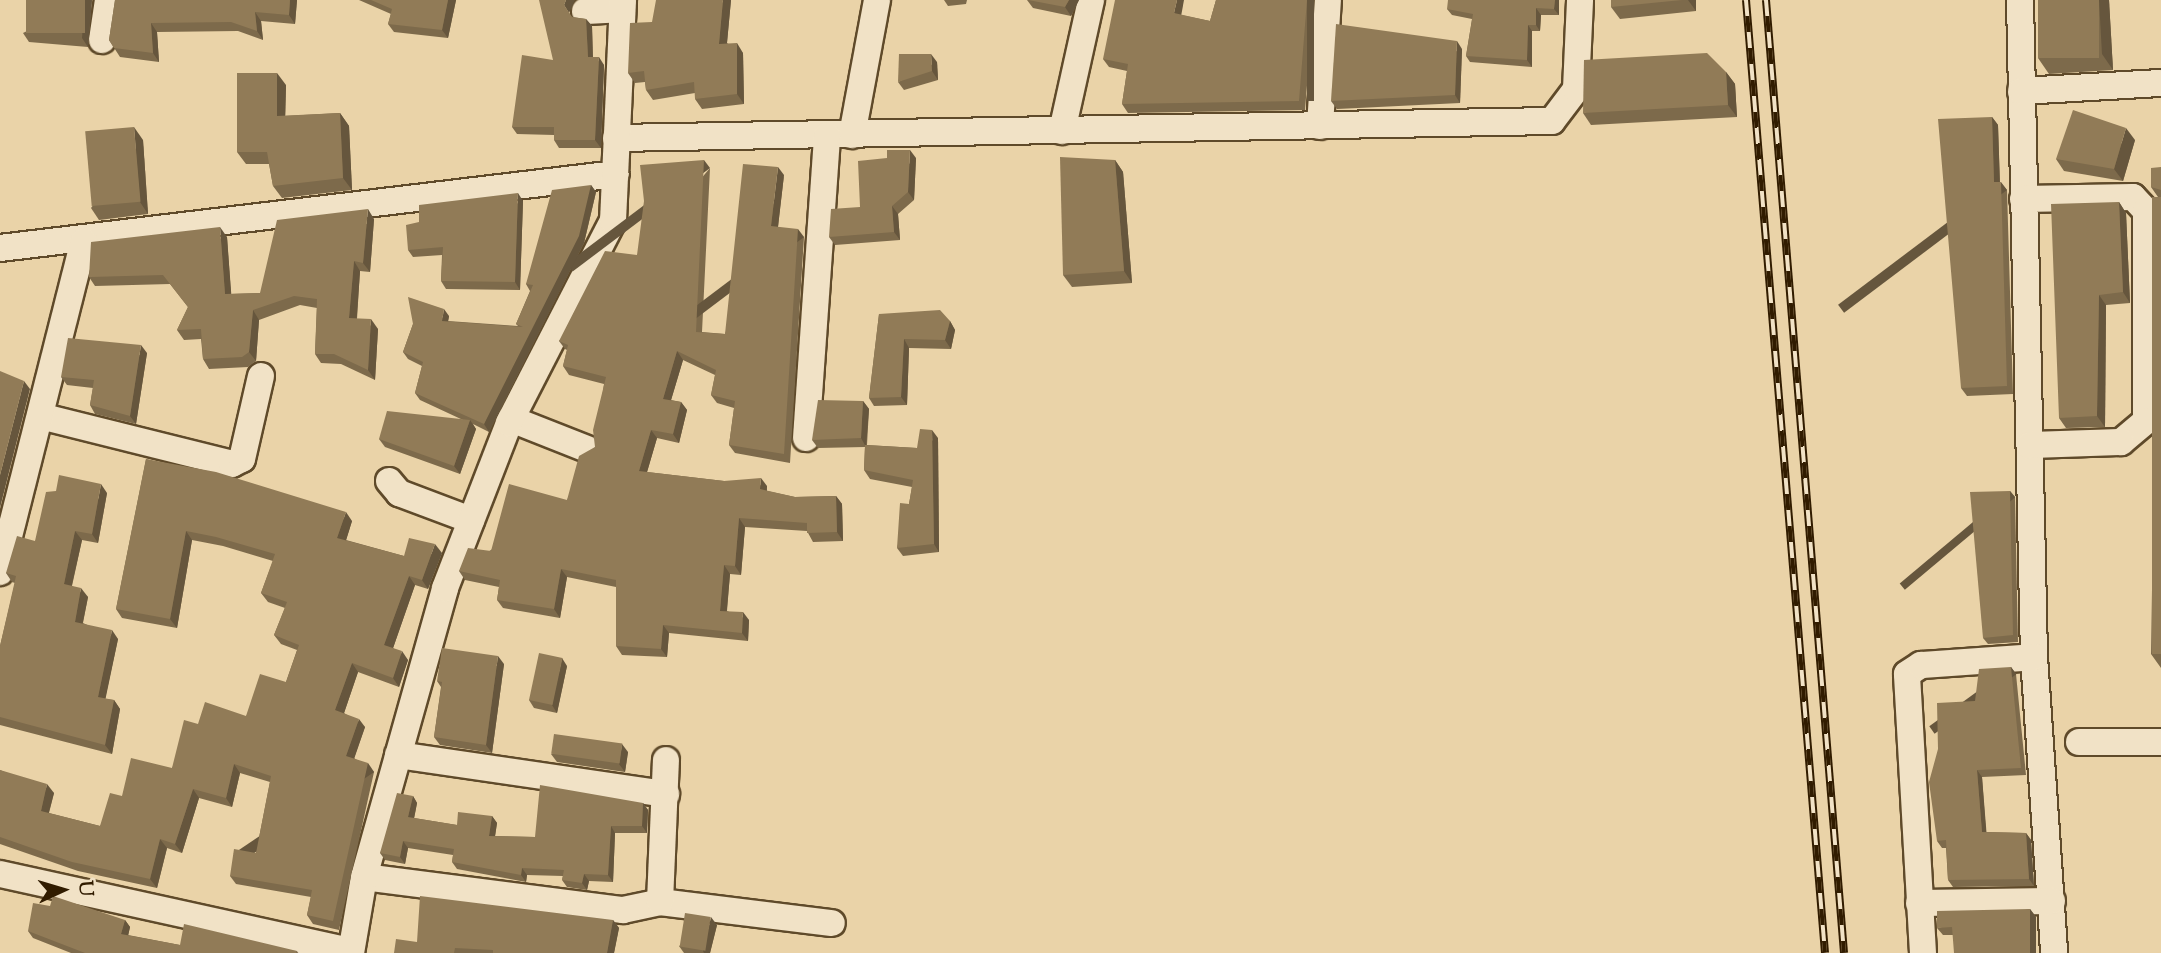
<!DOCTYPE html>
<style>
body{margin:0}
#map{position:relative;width:2161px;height:953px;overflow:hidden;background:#ead3a8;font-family:"Sorts Mill Goudy",serif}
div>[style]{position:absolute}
.roads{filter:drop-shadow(2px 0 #5f4a2a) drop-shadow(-2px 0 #5f4a2a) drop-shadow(0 2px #5f4a2a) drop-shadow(0 -2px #5f4a2a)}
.minor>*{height:26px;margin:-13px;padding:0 13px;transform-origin:13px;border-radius:13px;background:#f1e2c6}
.rail>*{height:8px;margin-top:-4px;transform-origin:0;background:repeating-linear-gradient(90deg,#f1e2c6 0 16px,#311c00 0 32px);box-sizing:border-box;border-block:2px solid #311c00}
.wall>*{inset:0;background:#7d6a4b}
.shaded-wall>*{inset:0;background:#66563d;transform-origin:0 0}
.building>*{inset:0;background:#917b57;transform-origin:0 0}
span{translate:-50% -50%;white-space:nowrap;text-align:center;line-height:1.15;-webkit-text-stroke:5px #f1e2c6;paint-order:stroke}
.north{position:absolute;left:28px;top:855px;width:70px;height:70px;-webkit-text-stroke:5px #f1e2c6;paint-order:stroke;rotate:86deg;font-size:19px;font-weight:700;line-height:28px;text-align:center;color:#311c00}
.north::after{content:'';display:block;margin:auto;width:24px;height:32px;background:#311c00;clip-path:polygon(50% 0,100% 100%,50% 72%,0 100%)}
</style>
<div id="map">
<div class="roads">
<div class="minor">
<i style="left:2020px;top:0;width:657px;rotate:88.78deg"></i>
<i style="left:2034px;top:657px;width:297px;rotate:86.1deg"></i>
<i style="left:585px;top:11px;width:36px;rotate:-3deg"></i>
<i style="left:102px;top:40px;width:40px;rotate:-81.5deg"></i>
<i style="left:2021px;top:91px;width:140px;rotate:-3.3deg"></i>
<i style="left:1320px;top:126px;width:126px;rotate:-86.4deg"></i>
<i style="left:1062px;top:131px;width:134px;rotate:-77.5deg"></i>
<i style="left:852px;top:135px;width:137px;rotate:-79.5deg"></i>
<i style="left:616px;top:138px;width:936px;rotate:-1.04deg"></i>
<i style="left:1552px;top:121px;width:40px;rotate:-53deg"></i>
<i style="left:1576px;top:89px;width:89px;rotate:-87.4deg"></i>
<i style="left:2023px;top:199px;width:110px;rotate:-1deg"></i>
<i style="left:2133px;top:197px;width:19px;rotate:47deg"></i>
<i style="left:2146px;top:211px;width:210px;rotate:90deg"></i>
<i style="left:2146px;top:421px;width:33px;rotate:140deg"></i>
<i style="left:2121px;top:442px;width:91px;rotate:178.1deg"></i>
<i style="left:0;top:248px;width:620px;rotate:-6.85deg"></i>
<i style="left:40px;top:416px;width:198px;rotate:14deg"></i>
<i style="left:232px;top:464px;width:11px;rotate:-27deg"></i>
<i style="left:242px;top:459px;width:85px;rotate:-77.1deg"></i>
<i style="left:511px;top:419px;width:82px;rotate:21.5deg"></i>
<i style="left:806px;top:438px;width:303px;rotate:-86deg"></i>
<i style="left:389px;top:481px;width:16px;rotate:50deg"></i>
<i style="left:399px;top:493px;width:77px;rotate:20.6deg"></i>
<i style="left:0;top:572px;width:341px;rotate:-75.8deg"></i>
<i style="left:2079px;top:742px;width:82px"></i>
<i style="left:398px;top:755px;width:271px;rotate:8.3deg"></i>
<i style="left:0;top:874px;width:359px;rotate:12.4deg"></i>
<i style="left:364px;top:877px;width:261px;rotate:7.3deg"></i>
<i style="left:623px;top:910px;width:38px;rotate:-12deg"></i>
<i style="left:660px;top:902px;width:173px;rotate:7deg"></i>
<i style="left:660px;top:902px;width:142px;rotate:-87.6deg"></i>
<i style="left:1919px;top:903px;width:133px;rotate:-0.9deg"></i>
<i style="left:351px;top:953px;width:77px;rotate:-80.3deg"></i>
<i style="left:364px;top:877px;width:300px;rotate:-74.3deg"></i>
<i style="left:445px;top:588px;width:177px;rotate:-68.8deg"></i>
<i style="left:509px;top:423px;width:227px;rotate:-62.8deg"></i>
<i style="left:613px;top:221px;width:221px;rotate:-87.4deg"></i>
<i style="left:1923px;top:953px;width:279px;rotate:-93.3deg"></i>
<i style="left:1907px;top:674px;width:17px;rotate:-33deg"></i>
<i style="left:1921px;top:665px;width:113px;rotate:-4deg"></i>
</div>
</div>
<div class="rail">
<i style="left:1746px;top:0;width:956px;rotate:85.26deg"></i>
<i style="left:1766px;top:0;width:956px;rotate:85.32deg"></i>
</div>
<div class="wall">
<i style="clip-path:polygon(92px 0,88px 47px,29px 42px,23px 33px)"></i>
<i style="clip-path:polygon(115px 0,297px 0,295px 24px,261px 21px,263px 40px,238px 31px,157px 32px,159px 62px,120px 57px,109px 40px)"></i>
<i style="clip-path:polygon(359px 0,456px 0,448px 38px,394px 32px,388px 24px,391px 14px)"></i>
<i style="clip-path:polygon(731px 0,727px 43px,743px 53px,744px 104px,702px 109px,695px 99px,695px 93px,653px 100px,646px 90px,645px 82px,635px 83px,628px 73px,652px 22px)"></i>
<i style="clip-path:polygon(944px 0,967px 0,966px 4px,948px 6px)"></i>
<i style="clip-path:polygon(1027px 0,1079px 0,1071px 16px,1033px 8px)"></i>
<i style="clip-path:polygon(1216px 0,1314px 0,1305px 110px,1128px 113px,1122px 104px,1127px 71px,1109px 67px,1103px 59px,1181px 15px,1210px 21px)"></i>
<i style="clip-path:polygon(1559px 0,1559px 15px,1541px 15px,1540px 31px,1532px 31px,1532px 67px,1470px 62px,1466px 56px,1472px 19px,1452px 15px,1447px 9px)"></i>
<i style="clip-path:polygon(1611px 0,1696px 0,1696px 11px,1620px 19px,1611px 7px)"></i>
<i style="clip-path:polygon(2038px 0,2109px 0,2113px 70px,2049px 74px,2038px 58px)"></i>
<i style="clip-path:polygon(569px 13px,572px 17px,586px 19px,592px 26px,593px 57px,604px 65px,601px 148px,559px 148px,554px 140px,554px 135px,517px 134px,512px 127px,553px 60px)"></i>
<i style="clip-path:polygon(1462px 49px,1460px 103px,1337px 109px,1331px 101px)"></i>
<i style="clip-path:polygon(937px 62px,938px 80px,904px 90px,898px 82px)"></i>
<i style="clip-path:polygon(1726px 72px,1735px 84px,1737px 117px,1591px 125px,1583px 113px)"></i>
<i style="clip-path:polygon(286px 85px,285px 116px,340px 113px,349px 126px,352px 190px,282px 198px,273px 186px,269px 164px,246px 164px,237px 152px)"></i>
<i style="clip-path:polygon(1992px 117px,1998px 125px,2000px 182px,2007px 190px,2013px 394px,1967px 396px,1961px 388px)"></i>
<i style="clip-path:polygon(143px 140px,148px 214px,99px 220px,91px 208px)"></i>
<i style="clip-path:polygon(2135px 140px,2123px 181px,2064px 171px,2056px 159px)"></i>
<i style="clip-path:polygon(916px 158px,914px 200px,898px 214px,900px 240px,835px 245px,829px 237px,860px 207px)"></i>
<i style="clip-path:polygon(1115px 160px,1123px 172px,1132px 283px,1072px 287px,1063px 275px)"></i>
<i style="clip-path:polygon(2161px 167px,2161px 668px,2151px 654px,2158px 197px,2151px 187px)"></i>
<i style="clip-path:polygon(710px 168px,702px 332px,725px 334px,784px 175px,778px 227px,804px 237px,790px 463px,735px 453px,729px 445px,734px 408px,717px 403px,711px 395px,715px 375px,683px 360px,671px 400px,681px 402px,687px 410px,679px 443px,657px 438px,647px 472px,767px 486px,767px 491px,795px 497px,836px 496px,842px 504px,843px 541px,813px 542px,807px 531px,745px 527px,741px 575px,730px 574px,727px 611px,749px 620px,748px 641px,669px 633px,667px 657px,622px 655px,616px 646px,616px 587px,567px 577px,560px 618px,503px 608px,497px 600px,499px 587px,465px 580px,459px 571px,567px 500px,595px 447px,604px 384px,569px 375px,563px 366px,567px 350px,565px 349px,559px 341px,637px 255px)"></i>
<i style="clip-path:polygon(591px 185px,596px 192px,584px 243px,489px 432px,473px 424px,476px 429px,460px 474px,385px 447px,379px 439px,463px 420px,420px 400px,415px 393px,422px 366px,408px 359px,403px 352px,413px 324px,449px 316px,448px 321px,518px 326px,516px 324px,530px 291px,526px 284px)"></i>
<i style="clip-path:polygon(523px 201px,520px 290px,446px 289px,441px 281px,442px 255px,413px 257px,408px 250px)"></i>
<i style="clip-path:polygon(2119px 202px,2126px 213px,2130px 303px,2106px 305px,2105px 427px,2066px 428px,2059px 418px)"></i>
<i style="clip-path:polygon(374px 219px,370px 272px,360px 271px,357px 319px,378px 329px,375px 380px,341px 364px,321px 363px,315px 354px,317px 308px,300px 305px,259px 320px,256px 361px,248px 367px,209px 369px,203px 359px,201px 339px,184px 340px,177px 330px,188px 307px,170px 284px,95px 286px,89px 277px,227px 237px,231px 294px,260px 293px)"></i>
<i style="clip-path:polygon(879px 314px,950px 321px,955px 330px,951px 349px,909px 348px,907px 405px,874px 406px,869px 398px)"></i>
<i style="clip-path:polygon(147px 353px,136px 424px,95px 414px,90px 405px,93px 388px,67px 385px,61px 377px)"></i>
<i style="clip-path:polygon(863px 401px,869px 409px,867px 445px,917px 448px,938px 438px,939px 552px,903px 556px,897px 548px,909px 504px,912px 487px,870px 479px,864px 470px,865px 447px,818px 448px,812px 440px)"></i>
<i style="clip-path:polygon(146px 459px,352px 521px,346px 540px,404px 556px,442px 553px,428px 589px,415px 585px,393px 648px,408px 660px,399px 687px,358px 672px,344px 713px,365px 727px,354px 758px,374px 772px,339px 930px,313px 924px,307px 915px,311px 897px,236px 884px,230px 876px,256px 853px,270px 782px,240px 773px,232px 807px,199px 798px,182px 853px,167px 848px,157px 888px,78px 871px,0 844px,0 770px,54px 793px,49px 813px,100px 826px,122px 796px,172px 768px,198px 724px,246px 716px,286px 682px,297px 650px,281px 644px,274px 635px,285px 608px,268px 602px,261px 593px,273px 561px,223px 546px,192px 540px,177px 628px,122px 618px,116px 609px)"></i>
<i style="clip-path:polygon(2010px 491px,2015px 497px,2018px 642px,1988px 644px,1983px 638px)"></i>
<i style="clip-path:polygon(107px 493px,98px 543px,82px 540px,72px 586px,88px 597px,83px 623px,118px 639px,105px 699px,114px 700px,120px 709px,112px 754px,0 725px,0 646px,15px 583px,12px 582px,6px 573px,35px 541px)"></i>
<i style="clip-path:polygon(504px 664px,492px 753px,440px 745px,434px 737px,441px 687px,437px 681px)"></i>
<i style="clip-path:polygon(567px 666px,557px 713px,534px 708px,529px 700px)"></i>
<i style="clip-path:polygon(2011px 667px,2016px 674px,2026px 775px,1982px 777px,1986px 832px,2026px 833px,2031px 840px,2034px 886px,1953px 887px,1948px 880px,1946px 848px,1942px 848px,1937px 841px,1975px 701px)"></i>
<i style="clip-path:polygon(628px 752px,625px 772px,557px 762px,551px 754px)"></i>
<i style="clip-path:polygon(413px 796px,417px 803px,414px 818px,457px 825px,492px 816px,497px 823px,495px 836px,535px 837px,643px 803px,648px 810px,647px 833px,615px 833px,613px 882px,589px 881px,587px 890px,567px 887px,562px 880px,563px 876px,527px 875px,526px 882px,457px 869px,452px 862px,453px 855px,408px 848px,405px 864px,385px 860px,380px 853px)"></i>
<i style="clip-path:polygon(2030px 909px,2036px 917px,1953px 935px,1943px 935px,1937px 928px)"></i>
<i style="clip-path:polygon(125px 920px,130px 927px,128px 935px,180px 945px,297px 951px,298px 953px,71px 953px,33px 938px,28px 931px)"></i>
<i style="clip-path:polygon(613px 920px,619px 928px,614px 953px,394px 953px,417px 942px)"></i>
<i style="clip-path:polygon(717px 925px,710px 953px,684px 953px,679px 946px)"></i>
</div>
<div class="shaded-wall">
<i style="clip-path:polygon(85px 0,92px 0,88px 47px,82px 38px)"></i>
<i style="clip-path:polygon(290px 0,297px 0,295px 24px,289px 15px)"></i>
<i style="clip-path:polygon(448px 0,456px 0,448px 38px,442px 30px)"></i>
<i style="clip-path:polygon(566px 0,575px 0,569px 13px,564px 5px)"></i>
<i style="clip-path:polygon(723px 0,731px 0,726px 53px,719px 44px)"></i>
<i style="clip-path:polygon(1069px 0,1079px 0,1071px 16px,1065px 7px)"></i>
<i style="clip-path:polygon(1177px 0,1184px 0,1180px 22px,1174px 13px)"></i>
<i style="left:1307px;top:0;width:7px;height:101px"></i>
<i style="clip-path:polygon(1555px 0,1559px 0,1559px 15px,1554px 9px)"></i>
<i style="clip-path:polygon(1688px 0,1696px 0,1696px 11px)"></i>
<i style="clip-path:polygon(2099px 0,2109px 0,2113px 70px,2102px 54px)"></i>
<i style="clip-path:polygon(1536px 8px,1541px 15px,1540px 31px,1536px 25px)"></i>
<i style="clip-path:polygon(255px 12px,261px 21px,263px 40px,257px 31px)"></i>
<i style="clip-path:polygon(586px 19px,592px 26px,593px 65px,588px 57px)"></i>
<i style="clip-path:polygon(151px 23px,157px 32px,159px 62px,153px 53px)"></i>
<i style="clip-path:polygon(1528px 25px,1532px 31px,1532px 67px,1527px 60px)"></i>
<i style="clip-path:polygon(1457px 41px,1462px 49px,1460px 103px,1455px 95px)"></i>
<i style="clip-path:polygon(737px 43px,743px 53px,744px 104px,737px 94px)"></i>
<i style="clip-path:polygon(931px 54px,937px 62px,938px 80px,932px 71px)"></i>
<i style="clip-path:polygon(599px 57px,604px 65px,601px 148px,595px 140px)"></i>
<i style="clip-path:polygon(1726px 72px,1735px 84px,1737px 117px,1728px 105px)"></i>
<i style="clip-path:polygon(277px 73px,286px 85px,285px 129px,277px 116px)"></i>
<i style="clip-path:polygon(340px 113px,349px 126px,352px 190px,343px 178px)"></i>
<i style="clip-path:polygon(1992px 117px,1998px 125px,2000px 190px,1994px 182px)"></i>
<i style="clip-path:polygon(134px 127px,143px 140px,148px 214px,140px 202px)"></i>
<i style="clip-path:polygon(2126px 128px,2135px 140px,2123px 181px,2114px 169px)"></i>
<i style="clip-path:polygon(910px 150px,916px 158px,914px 200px,908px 192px)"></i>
<i style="left:704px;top:160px;width:10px;height:172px;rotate:53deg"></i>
<i style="clip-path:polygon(1115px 160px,1123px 172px,1132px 283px,1124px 271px)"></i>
<i style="clip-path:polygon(778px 167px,784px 175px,777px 235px,771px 226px)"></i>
<i style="left:2001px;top:182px;width:10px;height:204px;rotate:53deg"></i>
<i style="clip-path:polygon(591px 185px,596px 192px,584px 243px,489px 432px,484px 424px)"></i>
<i style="clip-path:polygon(518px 193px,523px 201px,520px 290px,515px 282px)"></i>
<i style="clip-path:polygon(2119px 202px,2126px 213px,2130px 303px,2123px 292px)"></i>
<i style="clip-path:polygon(892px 206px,898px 214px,900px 240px,894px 232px)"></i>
<i style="clip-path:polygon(368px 209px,374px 219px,370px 272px,363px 263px)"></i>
<i style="clip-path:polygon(220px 227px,227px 237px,232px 304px,225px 294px)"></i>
<i style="left:798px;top:229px;width:10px;height:225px;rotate:53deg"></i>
<i style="clip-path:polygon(354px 261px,360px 271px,356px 328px,349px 318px)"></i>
<i style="clip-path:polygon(2099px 295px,2106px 305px,2105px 427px,2097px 416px)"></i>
<i style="clip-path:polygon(444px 309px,449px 316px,447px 328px,442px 321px)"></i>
<i style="clip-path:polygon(253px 310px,259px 320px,256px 361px,249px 352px)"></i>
<i style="clip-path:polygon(371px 319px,378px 329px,375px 380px,368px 370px)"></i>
<i style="clip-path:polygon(950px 321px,955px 330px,951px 349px,945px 340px)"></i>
<i style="clip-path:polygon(904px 339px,909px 348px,907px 405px,901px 397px)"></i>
<i style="clip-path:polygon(141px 345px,147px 353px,136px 424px,130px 416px)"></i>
<i style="clip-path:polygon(677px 351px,683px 360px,669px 407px,663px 399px)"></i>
<i style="clip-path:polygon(24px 381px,30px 389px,0 508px,0 475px)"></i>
<i style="clip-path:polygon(863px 401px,869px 409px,866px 447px,861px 438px)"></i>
<i style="clip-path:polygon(681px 402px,687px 410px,679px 443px,673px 434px)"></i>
<i style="clip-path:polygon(470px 420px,476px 429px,460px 474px,454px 466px)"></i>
<i style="clip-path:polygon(651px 430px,657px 438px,645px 479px,639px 471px)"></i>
<i style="clip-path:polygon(932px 430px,938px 438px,939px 552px,934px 544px)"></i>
<i style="clip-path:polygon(761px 478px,767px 486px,766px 498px,760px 489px)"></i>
<i style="clip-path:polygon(101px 484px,107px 493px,98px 543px,92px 534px)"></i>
<i style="left:2010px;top:491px;width:8px;height:144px;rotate:50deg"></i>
<i style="clip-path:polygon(836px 496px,842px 504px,843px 541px,837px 532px)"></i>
<i style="clip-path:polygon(346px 512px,352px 521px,344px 547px,337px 538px)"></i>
<i style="clip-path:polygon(739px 518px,745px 527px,741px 575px,735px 566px)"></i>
<i style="clip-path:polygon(75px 531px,82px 540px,70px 593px,64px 584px)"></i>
<i style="clip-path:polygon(186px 531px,192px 540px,177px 628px,170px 619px)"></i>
<i style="clip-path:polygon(435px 544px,442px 553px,428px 589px,422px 580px)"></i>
<i style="clip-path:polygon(724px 565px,730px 574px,726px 619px,720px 611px)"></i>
<i style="clip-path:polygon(561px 569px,567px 577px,560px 618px,554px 609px)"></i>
<i style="clip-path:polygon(409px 576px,415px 585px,391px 654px,384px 645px)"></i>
<i style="clip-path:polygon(81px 588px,88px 597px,81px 631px,75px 622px)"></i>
<i style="clip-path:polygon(743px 612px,749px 620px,748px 641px,742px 633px)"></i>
<i style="clip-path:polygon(663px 625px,669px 633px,667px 657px,661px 649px)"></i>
<i style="clip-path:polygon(112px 630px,118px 639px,104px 706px,98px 697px)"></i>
<i style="clip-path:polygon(402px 651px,408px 660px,399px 687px,393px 678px)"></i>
<i style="clip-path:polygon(498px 656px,504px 664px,492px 753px,486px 745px)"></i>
<i style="clip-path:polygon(562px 658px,567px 666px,557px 713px,552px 705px)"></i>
<i style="clip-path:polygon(352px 663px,358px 672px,342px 719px,335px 710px)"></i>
<i style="left:2011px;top:667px;width:9px;height:101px;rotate:54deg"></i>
<i style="clip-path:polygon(114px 700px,120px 709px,112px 754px,105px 745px)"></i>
<i style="clip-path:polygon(359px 719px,365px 727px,352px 765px,346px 756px)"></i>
<i style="clip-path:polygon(622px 744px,628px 752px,625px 772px,619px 764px)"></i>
<i style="left:368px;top:763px;width:11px;height:162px;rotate:56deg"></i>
<i style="clip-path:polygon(234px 764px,240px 773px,232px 807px,226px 798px)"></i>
<i style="clip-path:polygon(1977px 770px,1982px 777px,1987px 839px,1982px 832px)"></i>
<i style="clip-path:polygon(47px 784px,54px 793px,47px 819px,41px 811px)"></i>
<i style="clip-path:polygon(193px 789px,199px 798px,182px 853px,175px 844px)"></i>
<i style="clip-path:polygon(413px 796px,417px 803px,413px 824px,408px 817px)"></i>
<i style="clip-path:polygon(643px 803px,648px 810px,647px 833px,642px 826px)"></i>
<i style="clip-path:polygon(492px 816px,497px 823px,494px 843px,489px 836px)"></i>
<i style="clip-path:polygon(611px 826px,615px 833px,613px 882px,608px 875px)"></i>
<i style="clip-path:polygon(2026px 833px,2031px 840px,2034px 886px,2029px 879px)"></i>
<i style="clip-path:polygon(160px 839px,167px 848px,157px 888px,150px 879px)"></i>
<i style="clip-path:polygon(403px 841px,408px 848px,405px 864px,400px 857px)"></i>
<i style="clip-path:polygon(522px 868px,527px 875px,526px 882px,521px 875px)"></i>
<i style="clip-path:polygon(584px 874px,589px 881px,587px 890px,582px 883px)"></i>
<i style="clip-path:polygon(2030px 909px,2036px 917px,2036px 953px,2030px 953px)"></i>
<i style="clip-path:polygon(711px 917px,717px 925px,710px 953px,704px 953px,703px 951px)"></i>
<i style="clip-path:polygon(125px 920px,130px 927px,127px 941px,121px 934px)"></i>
<i style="clip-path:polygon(613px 920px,619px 928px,614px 953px,607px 953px)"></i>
</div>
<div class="building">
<i style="left:26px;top:0;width:59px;height:33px"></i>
<i style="clip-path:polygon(115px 0,290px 0,289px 15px,255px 12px,257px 31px,231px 22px,151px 23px,153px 53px,114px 48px,109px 40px)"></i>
<i style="clip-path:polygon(371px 0,448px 0,442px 30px,388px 24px,392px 9px)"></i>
<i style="clip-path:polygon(539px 0,566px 0,564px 5px,572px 17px,586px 19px,588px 57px,599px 57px,595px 140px,554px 140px,554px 127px,512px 127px,522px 55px,553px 60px)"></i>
<i style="clip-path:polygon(656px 0,723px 0,719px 44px,737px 43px,737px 94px,695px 99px,694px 82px,646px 90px,644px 71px,628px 73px,630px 23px,652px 22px)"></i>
<i style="clip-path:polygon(1028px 0,1069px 0,1065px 7px)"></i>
<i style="clip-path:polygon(1115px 0,1177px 0,1174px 13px,1210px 21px,1216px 0,1307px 0,1299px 101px,1122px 104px,1128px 64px,1103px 59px)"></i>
<i style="clip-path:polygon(1448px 0,1555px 0,1554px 9px,1536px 8px,1536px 25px,1528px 25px,1527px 60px,1466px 56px,1473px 14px,1447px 9px)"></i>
<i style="clip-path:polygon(1611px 0,1682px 0,1611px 7px)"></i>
<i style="left:2038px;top:0;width:61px;height:58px"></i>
<i style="clip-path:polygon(1336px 24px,1457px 41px,1455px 95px,1331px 101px)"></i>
<i style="clip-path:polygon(1707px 53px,1726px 72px,1728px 105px,1583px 113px,1584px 60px)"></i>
<i style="clip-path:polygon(899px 54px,931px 54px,932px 71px,898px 82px)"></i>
<i style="clip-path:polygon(237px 73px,277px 73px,277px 116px,340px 113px,343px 178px,273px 186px,267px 152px,237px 152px)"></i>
<i style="clip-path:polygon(2073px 110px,2126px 128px,2114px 169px,2056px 159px)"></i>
<i style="clip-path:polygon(1992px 117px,1994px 182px,2001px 182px,2007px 386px,1961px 388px,1938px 119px)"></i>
<i style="left:134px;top:127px;width:75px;height:49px;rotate:85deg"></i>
<i style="clip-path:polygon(887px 150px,910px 150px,908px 192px,892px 206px,894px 232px,829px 237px,831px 209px,860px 207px,858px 161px,887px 158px)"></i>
<i style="clip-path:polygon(1060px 157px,1115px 160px,1124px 271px,1063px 275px)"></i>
<i style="clip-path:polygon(704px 160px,696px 332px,725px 334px,743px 164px,778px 167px,771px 226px,798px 229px,784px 454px,729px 445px,735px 401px,711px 395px,716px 370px,677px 351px,663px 399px,681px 402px,673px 434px,651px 430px,639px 471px,724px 481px,761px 478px,760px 489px,795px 497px,836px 496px,837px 532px,807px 533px,807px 523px,739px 518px,735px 566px,724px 565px,720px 611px,743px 612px,742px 633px,663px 625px,661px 649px,616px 646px,616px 580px,561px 569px,554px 609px,497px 600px,500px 580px,459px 571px,468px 548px,491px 551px,509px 484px,567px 500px,579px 456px,595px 447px,593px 430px,606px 377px,563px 366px,568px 345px,559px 341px,605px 251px,637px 255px,644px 201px,640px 165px)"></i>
<i style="clip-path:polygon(2161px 167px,2161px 190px,2151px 187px,2151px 168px)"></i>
<i style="clip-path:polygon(591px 185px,579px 236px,484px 424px,415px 393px,423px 362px,403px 352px,413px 324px,408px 297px,444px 309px,442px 321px,523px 327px,516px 324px,533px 285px,526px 284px,552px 190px)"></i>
<i style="clip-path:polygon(518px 193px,515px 282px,441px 281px,443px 247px,408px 250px,406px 225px,419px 222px,419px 205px)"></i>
<i style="left:2152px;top:197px;width:9px;height:457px"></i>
<i style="clip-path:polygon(2119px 202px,2123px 292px,2099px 295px,2097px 416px,2059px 418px,2051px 204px)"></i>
<i style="clip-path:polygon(368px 209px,363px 263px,354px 261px,349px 318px,371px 319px,368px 370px,334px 354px,315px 354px,317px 299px,294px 296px,253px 310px,249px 352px,242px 357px,203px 359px,201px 329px,177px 330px,188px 307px,163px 275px,89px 277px,91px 242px,220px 227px,225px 294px,260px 293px,277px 220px)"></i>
<i style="clip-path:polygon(940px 310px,950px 321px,945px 340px,904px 339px,901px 397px,869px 398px,879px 314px)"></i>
<i style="clip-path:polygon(68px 338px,141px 345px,130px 416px,90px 405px,94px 380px,61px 377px)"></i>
<i style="clip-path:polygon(0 371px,24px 381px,0 475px)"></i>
<i style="clip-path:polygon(818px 400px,863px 401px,861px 438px,812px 440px)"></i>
<i style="clip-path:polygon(387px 411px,470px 420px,454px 466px,379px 439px)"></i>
<i style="clip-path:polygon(920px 429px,932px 430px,934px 544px,897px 548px,900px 503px,909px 504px,913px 480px,864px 470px,865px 445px,917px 448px)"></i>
<i style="clip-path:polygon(146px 459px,216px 472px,346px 512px,337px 538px,404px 556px,409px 538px,435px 544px,422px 580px,409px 576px,384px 645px,402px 651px,393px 678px,352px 663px,335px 710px,359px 719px,346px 756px,368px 763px,333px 921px,307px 915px,312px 890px,230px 876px,234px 849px,256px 853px,271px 776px,234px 764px,226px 798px,193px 789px,175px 844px,160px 839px,150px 879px,72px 862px,0 837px,0 770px,47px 784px,41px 811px,100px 826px,110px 793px,122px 796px,131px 758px,172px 768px,184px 720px,198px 724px,205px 702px,246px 716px,260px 674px,286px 682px,299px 645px,274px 635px,287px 602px,261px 593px,275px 554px,216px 537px,186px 531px,170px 619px,116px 609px)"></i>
<i style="clip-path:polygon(59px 475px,101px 484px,92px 534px,75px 531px,64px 584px,81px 588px,75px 622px,112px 630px,98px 697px,114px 700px,105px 745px,0 717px,0 646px,16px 576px,6px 573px,17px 536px,35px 541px,46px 492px,56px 491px)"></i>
<i style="clip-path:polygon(2010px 491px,2013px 635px,1983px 638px,1970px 492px)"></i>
<i style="clip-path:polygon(442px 648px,498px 656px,486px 745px,434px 737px,442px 682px,437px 681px)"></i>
<i style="left:539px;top:653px;width:24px;height:48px;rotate:12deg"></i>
<i style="clip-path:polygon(2011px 667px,2021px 768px,1977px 770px,1982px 832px,2026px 833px,2029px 879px,1948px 880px,1946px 840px,1937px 841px,1929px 782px,1938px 749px,1937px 703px,1975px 701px,1979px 669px)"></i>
<i style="left:554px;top:734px;width:69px;height:20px;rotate:8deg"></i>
<i style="clip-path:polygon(540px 785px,643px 803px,642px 826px,611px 826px,608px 875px,584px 874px,582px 883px,562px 880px,564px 870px,522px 868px,521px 875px,452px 862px,454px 849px,403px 841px,400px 857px,380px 853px,397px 793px,413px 796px,408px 817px,457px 825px,458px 812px,492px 816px,489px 836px,535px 837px)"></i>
<i style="clip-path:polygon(53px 896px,125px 920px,121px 934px,180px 945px,184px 924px,297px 951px,296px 953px,85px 953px,28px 931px,33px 903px,50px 906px)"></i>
<i style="clip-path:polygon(420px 896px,613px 920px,607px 953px,493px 953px,493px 950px,455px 948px,454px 953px,394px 953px,396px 939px,417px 942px)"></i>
<i style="clip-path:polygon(2030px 909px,2030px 953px,1954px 953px,1952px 927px,1937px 928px,1937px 911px)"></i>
<i style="left:685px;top:913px;width:26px;height:34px;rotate:9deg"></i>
</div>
<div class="north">U</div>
</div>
